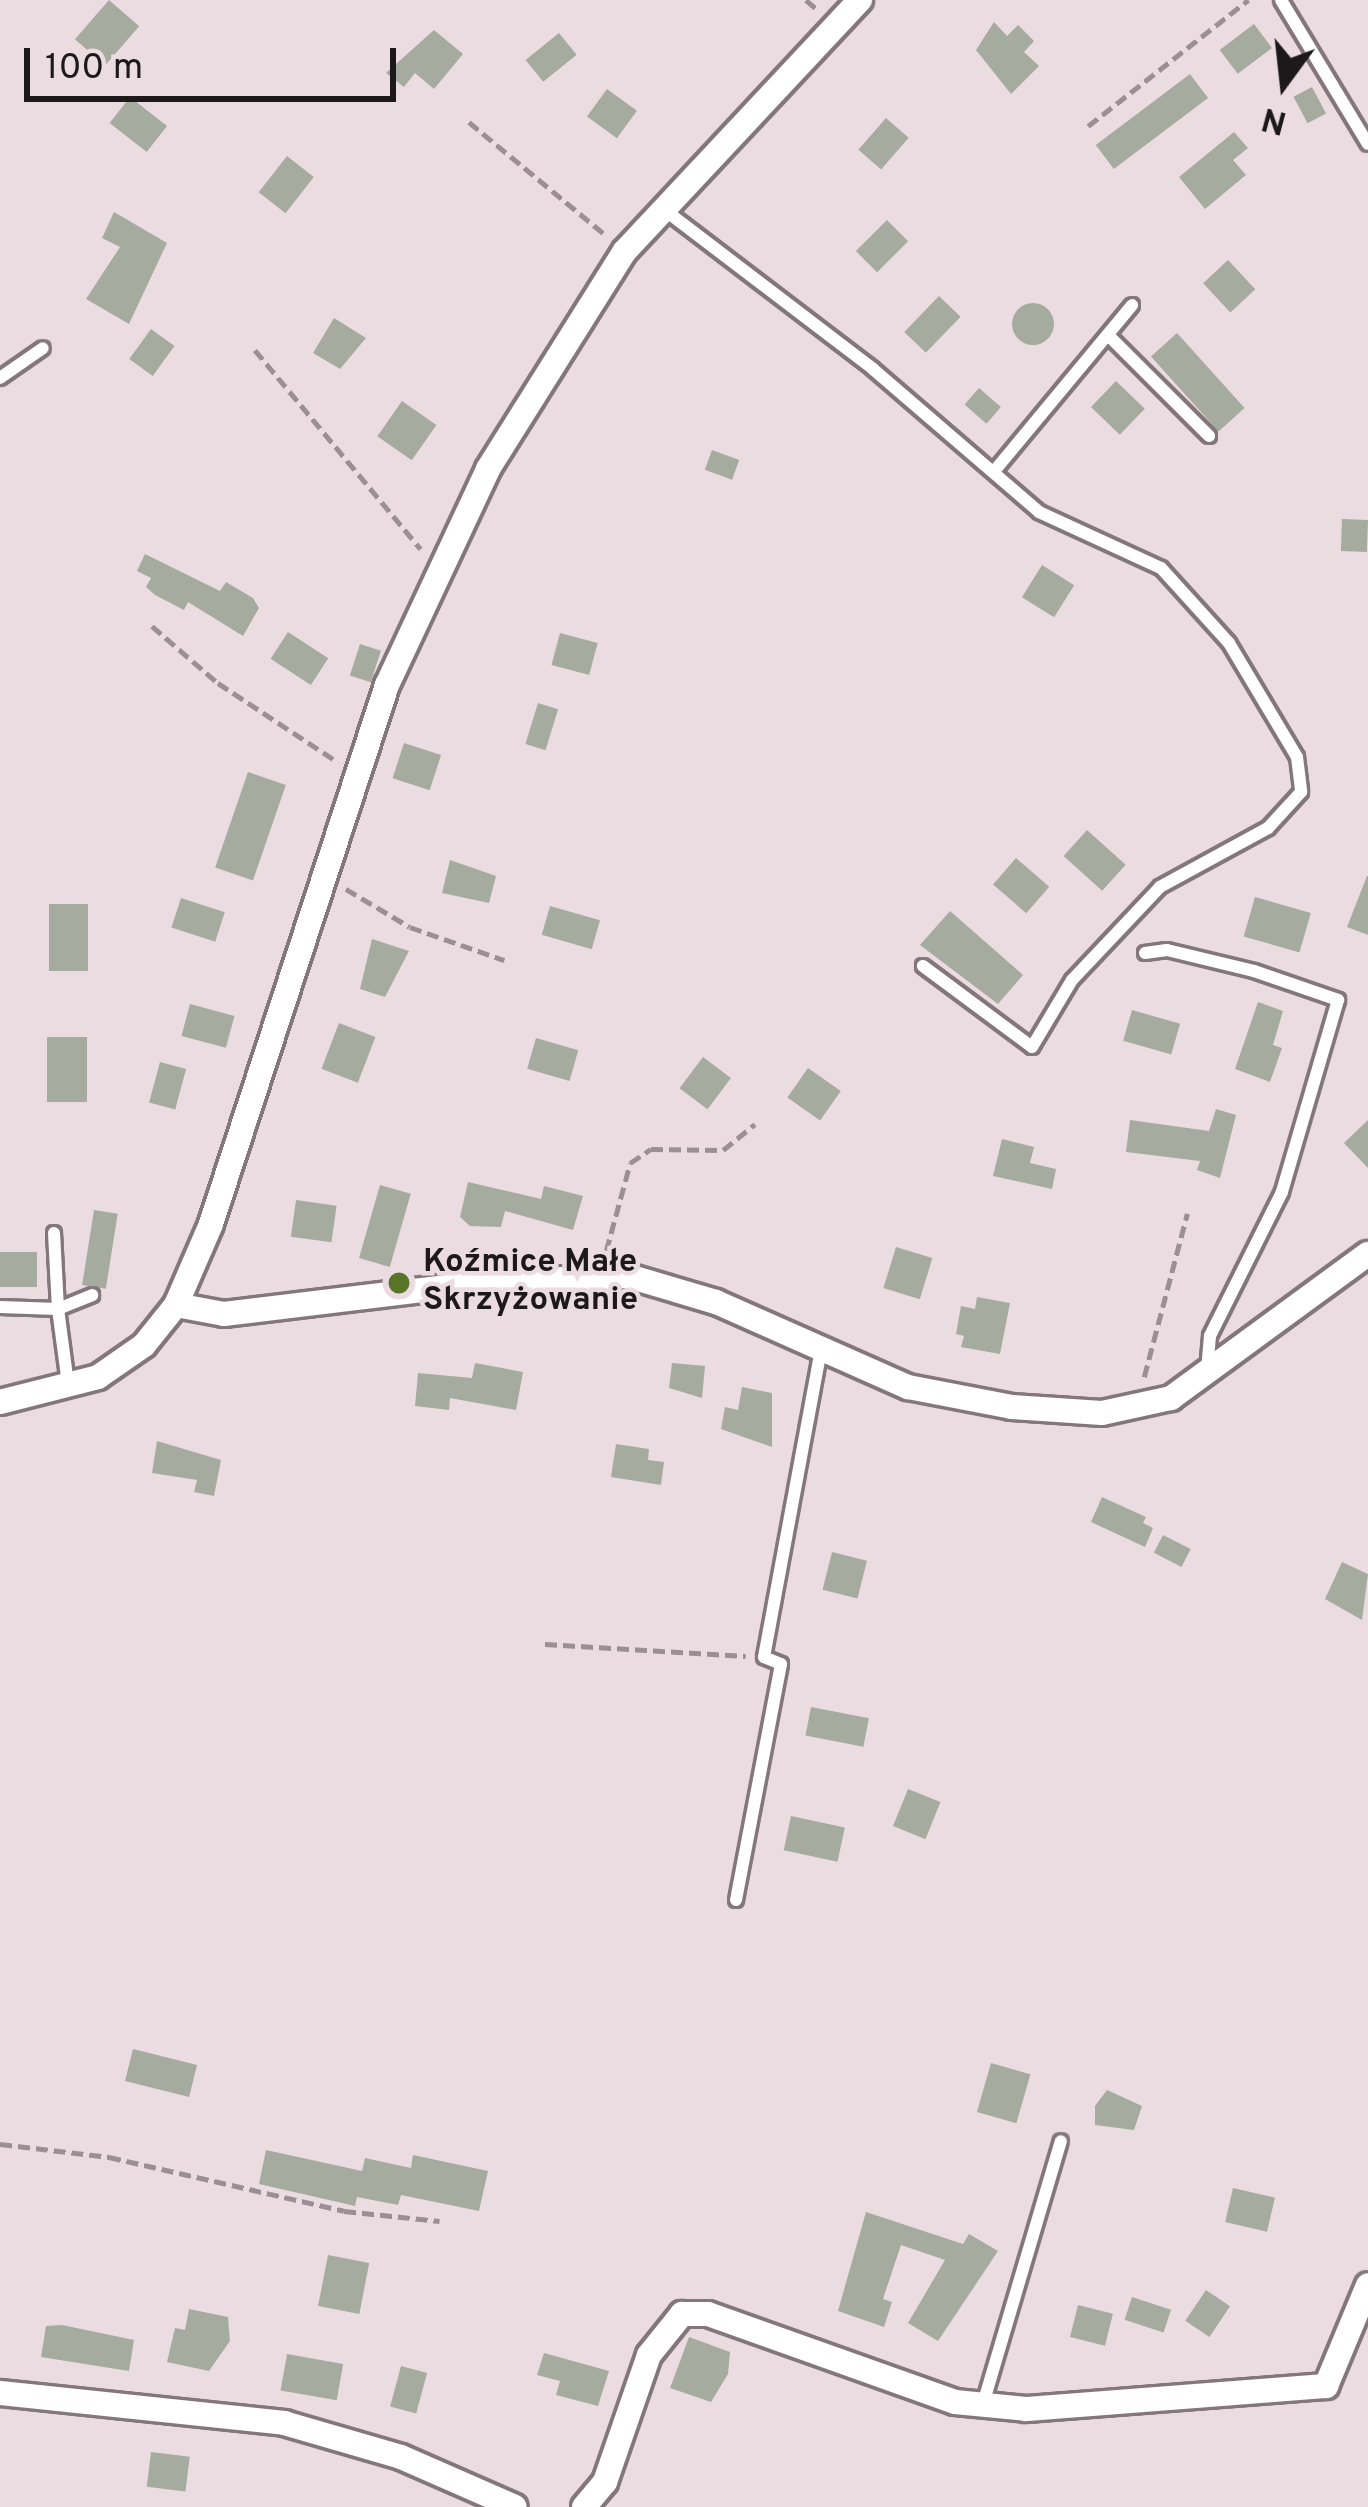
<!DOCTYPE html>
<meta charset="utf-8">
<style>
body{margin:0}
#map{position:relative;width:1368px;height:2507px;overflow:hidden;background:#ebdce1;font-family:Overpass,sans-serif}
div>[style]{position:absolute}
.building>*{inset:0;background:#a6ab9f;transform-origin:0 0}
.round{border-radius:50%}
.path>*{height:4.5px;margin-top:-2.25px;transform-origin:0;background:repeating-linear-gradient(90deg,#9a8f93 0 12px,transparent 0 18px)}
.roads{filter:drop-shadow(3px 0 #84777b) drop-shadow(-3px 0 #84777b) drop-shadow(0 3px #84777b) drop-shadow(0 -3px #84777b)}
.lane>*{height:12px;margin:-6px;padding:0 6px;transform-origin:6px;border-radius:6px;background:#fff}
.street>*{height:24px;margin:-12px;padding:0 12px;transform-origin:12px;border-radius:12px;background:#fff}
.dots>*{width:33px;height:33px;translate:-50% -50%;box-sizing:border-box;border:6px solid #ebdce1;border-radius:50%}
span{translate:-50% -50%;white-space:nowrap;text-align:center;line-height:1.15;-webkit-text-stroke:9px #ebdce1;paint-order:stroke}
.poi-label{font-size:33px;color:#1d181a;font-weight:700}
.left{translate:0 -50%;text-align:left}
.north{position:absolute;left:1224px;top:24px;width:120px;height:120px;-webkit-text-stroke:9px #ebdce1;paint-order:stroke;rotate:195deg;font-size:33px;font-weight:700;line-height:48px;text-align:center;color:#1d181a}
.north::after{content:'';display:block;margin:auto;width:42px;height:54px;background:#1d181a;clip-path:polygon(50% 0,100% 100%,50% 72%,0 100%)}
.scale{position:absolute;left:24px;top:48px;width:372px;height:54px;box-sizing:border-box;border:6px solid #1d181a;border-top:0;padding-left:15px;font-size:36px;line-height:42px;white-space:nowrap;color:#1d181a;-webkit-text-stroke:9px #ebdce1;paint-order:stroke}
</style>
<div id="map">
<div class="building">
<i style="left:109px;top:0;width:40px;height:52px;rotate:41deg"></i>
<i style="clip-path:polygon(994px 22px,1007px 36px,1018px 25px,1034px 41px,1024px 52px,1039px 66px,1011px 94px,976px 50px)"></i>
<i style="left:1254px;top:24px;width:30px;height:43px;rotate:53deg"></i>
<i style="clip-path:polygon(434px 30px,463px 54px,434px 89px,415px 73px,404px 87px,386px 73px)"></i>
<i style="left:559px;top:33px;width:28px;height:43px;rotate:51deg"></i>
<i style="left:1190px;top:74px;width:30px;height:118px;rotate:53deg"></i>
<i style="left:1312px;top:87px;width:30px;height:21px;rotate:62deg"></i>
<i style="left:607px;top:89px;width:37px;height:34px;rotate:36deg"></i>
<i style="left:130px;top:97px;width:47px;height:33px;rotate:38deg"></i>
<i style="left:886px;top:118px;width:30px;height:42px;rotate:41deg"></i>
<i style="clip-path:polygon(1234px 132px,1248px 148px,1233px 160px,1246px 175px,1205px 209px,1179px 177px)"></i>
<i style="left:287px;top:156px;width:34px;height:46px;rotate:38deg"></i>
<i style="clip-path:polygon(114px 212px,167px 243px,129px 324px,86px 299px,120px 247px,102px 238px)"></i>
<i style="left:887px;top:220px;width:30px;height:44px;rotate:45deg"></i>
<i style="left:1228px;top:260px;width:40px;height:34px;rotate:47deg"></i>
<i style="left:939px;top:296px;width:30px;height:50px;rotate:44deg"></i>
<i class="round" style="left:1012px;top:303px;width:42px;height:42px"></i>
<i style="clip-path:polygon(334px 318px,366px 338px,340px 369px,313px 353px)"></i>
<i style="left:151px;top:329px;width:29px;height:37px;rotate:36deg"></i>
<i style="left:1177px;top:333px;width:101px;height:35px;rotate:48deg"></i>
<i style="left:1116px;top:381px;width:40px;height:36px;rotate:44deg"></i>
<i style="left:979px;top:388px;width:29px;height:22px;rotate:41deg"></i>
<i style="left:402px;top:401px;width:42px;height:43px;rotate:35deg"></i>
<i style="left:712px;top:450px;width:29px;height:21px;rotate:20deg"></i>
<i style="left:1342px;top:519px;width:26px;height:32px;rotate:2deg"></i>
<i style="clip-path:polygon(145px 554px,220px 591px,226px 582px,253px 598px,259px 608px,243px 636px,188px 602px,184px 610px,155px 595px,146px 587px,151px 578px,137px 571px)"></i>
<i style="left:1042px;top:565px;width:38px;height:38px;rotate:32deg"></i>
<i style="left:288px;top:632px;width:48px;height:32px;rotate:33deg"></i>
<i style="left:560px;top:633px;width:39px;height:33px;rotate:15deg"></i>
<i style="left:360px;top:644px;width:22px;height:33px;rotate:18deg"></i>
<i style="left:538px;top:703px;width:21px;height:43px;rotate:17deg"></i>
<i style="left:404px;top:743px;width:39px;height:37px;rotate:18deg"></i>
<i style="left:248px;top:772px;width:40px;height:101px;rotate:19deg"></i>
<i style="left:1087px;top:830px;width:52px;height:35px;rotate:42deg"></i>
<i style="left:1016px;top:858px;width:44px;height:35px;rotate:41deg"></i>
<i style="clip-path:polygon(450px 860px,496px 876px,489px 903px,442px 893px)"></i>
<i style="clip-path:polygon(1367px 876px,1368px 876px,1368px 935px,1347px 927px)"></i>
<i style="left:1255px;top:897px;width:58px;height:41px;rotate:16deg"></i>
<i style="left:181px;top:898px;width:46px;height:31px;rotate:18deg"></i>
<i style="left:49px;top:904px;width:39px;height:67px"></i>
<i style="left:550px;top:906px;width:52px;height:30px;rotate:16deg"></i>
<i style="clip-path:polygon(950px 911px,1023px 975px,998px 1004px,920px 945px)"></i>
<i style="clip-path:polygon(372px 939px,409px 951px,385px 997px,360px 989px)"></i>
<i style="clip-path:polygon(1258px 1002px,1283px 1011px,1273px 1045px,1282px 1048px,1270px 1082px,1235px 1069px)"></i>
<i style="left:190px;top:1004px;width:46px;height:33px;rotate:15deg"></i>
<i style="left:1132px;top:1010px;width:50px;height:32px;rotate:16deg"></i>
<i style="left:339px;top:1023px;width:39px;height:49px;rotate:21deg"></i>
<i style="left:47px;top:1037px;width:40px;height:65px"></i>
<i style="left:536px;top:1038px;width:44px;height:32px;rotate:16deg"></i>
<i style="left:703px;top:1057px;width:35px;height:39px;rotate:37deg"></i>
<i style="left:160px;top:1062px;width:27px;height:42px;rotate:15deg"></i>
<i style="left:808px;top:1068px;width:40px;height:36px;rotate:35deg"></i>
<i style="clip-path:polygon(1216px 1109px,1236px 1115px,1220px 1178px,1197px 1170px,1200px 1161px,1126px 1152px,1130px 1120px,1209px 1131px)"></i>
<i style="clip-path:polygon(1368px 1120px,1368px 1168px,1344px 1143px)"></i>
<i style="clip-path:polygon(1002px 1139px,1034px 1147px,1030px 1163px,1056px 1169px,1052px 1189px,993px 1176px)"></i>
<i style="clip-path:polygon(468px 1182px,541px 1199px,544px 1186px,583px 1196px,573px 1230px,505px 1211px,501px 1227px,470px 1226px,460px 1217px)"></i>
<i style="left:380px;top:1185px;width:32px;height:76px;rotate:16deg"></i>
<i style="left:296px;top:1200px;width:41px;height:37px;rotate:8deg"></i>
<i style="left:94px;top:1210px;width:24px;height:76px;rotate:9deg"></i>
<i style="left:896px;top:1247px;width:38px;height:43px;rotate:17deg"></i>
<i style="left:0;top:1252px;width:37px;height:35px"></i>
<i style="clip-path:polygon(977px 1297px,1010px 1303px,1000px 1354px,961px 1347px,964px 1336px,956px 1334px,961px 1306px,975px 1309px)"></i>
<i style="clip-path:polygon(475px 1363px,523px 1372px,516px 1410px,450px 1398px,449px 1410px,415px 1406px,418px 1373px,472px 1378px)"></i>
<i style="clip-path:polygon(672px 1363px,705px 1366px,702px 1398px,669px 1388px)"></i>
<i style="clip-path:polygon(742px 1387px,772px 1393px,772px 1447px,721px 1429px,725px 1407px,738px 1410px)"></i>
<i style="clip-path:polygon(157px 1441px,221px 1460px,214px 1496px,194px 1492px,197px 1480px,152px 1473px)"></i>
<i style="clip-path:polygon(616px 1444px,649px 1449px,648px 1460px,664px 1462px,661px 1485px,611px 1477px)"></i>
<i style="clip-path:polygon(1102px 1497px,1146px 1517px,1143px 1523px,1153px 1528px,1145px 1547px,1091px 1522px)"></i>
<i style="left:1163px;top:1535px;width:31px;height:20px;rotate:27deg"></i>
<i style="left:832px;top:1552px;width:36px;height:39px;rotate:14deg"></i>
<i style="clip-path:polygon(1342px 1562px,1368px 1574px,1362px 1620px,1325px 1599px)"></i>
<i style="left:811px;top:1707px;width:59px;height:29px;rotate:11deg"></i>
<i style="left:908px;top:1789px;width:35px;height:40px;rotate:22deg"></i>
<i style="left:791px;top:1816px;width:55px;height:35px;rotate:12deg"></i>
<i style="left:133px;top:2049px;width:66px;height:33px;rotate:14deg"></i>
<i style="left:991px;top:2063px;width:41px;height:51px;rotate:16deg"></i>
<i style="clip-path:polygon(1107px 2090px,1142px 2106px,1134px 2130px,1095px 2125px,1095px 2106px)"></i>
<i style="clip-path:polygon(266px 2150px,362px 2171px,365px 2158px,411px 2168px,413px 2155px,488px 2171px,479px 2211px,401px 2195px,398px 2205px,357px 2197px,355px 2206px,259px 2184px)"></i>
<i style="left:1233px;top:2188px;width:43px;height:35px;rotate:13deg"></i>
<i style="clip-path:polygon(866px 2212px,963px 2244px,969px 2234px,998px 2251px,938px 2341px,908px 2323px,945px 2260px,901px 2245px,883px 2299px,892px 2302px,884px 2327px,838px 2311px)"></i>
<i style="left:328px;top:2255px;width:42px;height:52px;rotate:11deg"></i>
<i style="left:1206px;top:2290px;width:29px;height:37px;rotate:34deg"></i>
<i style="left:1132px;top:2297px;width:41px;height:24px;rotate:18deg"></i>
<i style="left:1078px;top:2305px;width:36px;height:33px;rotate:14deg"></i>
<i style="clip-path:polygon(189px 2309px,228px 2317px,230px 2341px,209px 2371px,167px 2362px,175px 2328px,185px 2330px)"></i>
<i style="clip-path:polygon(62px 2325px,134px 2340px,129px 2371px,41px 2357px,46px 2326px)"></i>
<i style="clip-path:polygon(689px 2337px,730px 2352px,728px 2374px,711px 2402px,670px 2388px)"></i>
<i style="clip-path:polygon(544px 2353px,609px 2371px,598px 2406px,556px 2395px,560px 2381px,537px 2375px)"></i>
<i style="left:287px;top:2354px;width:57px;height:37px;rotate:10deg"></i>
<i style="left:401px;top:2366px;width:27px;height:42px;rotate:15deg"></i>
<i style="left:151px;top:2452px;width:39px;height:35px;rotate:7deg"></i>
</div>
<div class="path">
<i style="left:806px;top:0;width:16px;rotate:40deg"></i>
<i style="left:469px;top:122px;width:179px;rotate:39.6deg"></i>
<i style="left:1088px;top:126px;width:204px;rotate:-38.2deg"></i>
<i style="left:255px;top:350px;width:259px;rotate:50.2deg"></i>
<i style="left:152px;top:626px;width:87px;rotate:40.8deg"></i>
<i style="left:218px;top:683px;width:144px;rotate:33.4deg"></i>
<i style="left:346px;top:889px;width:74px;rotate:30.7deg"></i>
<i style="left:410px;top:927px;width:100px;rotate:19.3deg"></i>
<i style="left:606px;top:1251px;width:91px;rotate:-74.7deg"></i>
<i style="left:630px;top:1163px;width:25px;rotate:-34deg"></i>
<i style="left:651px;top:1149px;width:72px;rotate:0.8deg"></i>
<i style="left:723px;top:1150px;width:41px;rotate:-39.1deg"></i>
<i style="left:1144px;top:1377px;width:169px;rotate:-75.2deg"></i>
<i style="left:545px;top:1644px;width:201px;rotate:3.4deg"></i>
<i style="left:0;top:2144px;width:110px;rotate:6.8deg"></i>
<i style="left:109px;top:2157px;width:241px;rotate:12.9deg"></i>
<i style="left:344px;top:2211px;width:96px;rotate:6deg"></i>
</div>
<div class="roads">
<div class="lane">
<i style="left:1281px;top:0;width:168px;rotate:58.9deg"></i>
<i style="left:662px;top:208px;width:265px;rotate:37.3deg"></i>
<i style="left:873px;top:369px;width:219px;rotate:40.7deg"></i>
<i style="left:1039px;top:512px;width:134px;rotate:24.7deg"></i>
<i style="left:1161px;top:568px;width:101px;rotate:47.8deg"></i>
<i style="left:1229px;top:643px;width:133px;rotate:59.2deg"></i>
<i style="left:1297px;top:757px;width:35px;rotate:83deg"></i>
<i style="left:1301px;top:792px;width:49px;rotate:132.5deg"></i>
<i style="left:1268px;top:828px;width:123px;rotate:151.4deg"></i>
<i style="left:1160px;top:887px;width:128px;rotate:133.4deg"></i>
<i style="left:1072px;top:980px;width:78px;rotate:120.8deg"></i>
<i style="left:1032px;top:1047px;width:136px;rotate:-143.4deg"></i>
<i style="left:1108px;top:335px;width:143px;rotate:45deg"></i>
<i style="left:0;top:378px;width:52px;rotate:-34.9deg"></i>
<i style="left:996px;top:469px;width:213px;rotate:-50.3deg"></i>
<i style="left:1145px;top:953px;width:22px;rotate:-8deg"></i>
<i style="left:1167px;top:950px;width:89px;rotate:13.6deg"></i>
<i style="left:1254px;top:971px;width:89px;rotate:19deg"></i>
<i style="left:1338px;top:1000px;width:200px;rotate:106.3deg"></i>
<i style="left:1282px;top:1192px;width:161px;rotate:116.6deg"></i>
<i style="left:1210px;top:1336px;width:35px;rotate:95deg"></i>
<i style="left:0;top:1307px;width:58px;rotate:2deg"></i>
<i style="left:58px;top:1309px;width:76px;rotate:-93deg"></i>
<i style="left:68px;top:1384px;width:76px;rotate:-97.6deg"></i>
<i style="left:58px;top:1309px;width:37px;rotate:-22deg"></i>
<i style="left:736px;top:1900px;width:240px;rotate:-79.2deg"></i>
<i style="left:781px;top:1664px;width:18px;rotate:-158deg"></i>
<i style="left:764px;top:1657px;width:312px;rotate:-79.5deg"></i>
<i style="left:983px;top:2404px;width:274px;rotate:-73.5deg"></i>
</div>
<div class="street">
<i style="left:176px;top:1305px;width:49px;rotate:10.6deg"></i>
<i style="left:224px;top:1314px;width:258px;rotate:-6.9deg"></i>
<i style="left:480px;top:1283px;width:148px;rotate:-2.7deg"></i>
<i style="left:628px;top:1276px;width:92px;rotate:16.5deg"></i>
<i style="left:716px;top:1302px;width:210px;rotate:23.9deg"></i>
<i style="left:908px;top:1387px;width:106px;rotate:10.9deg"></i>
<i style="left:1012px;top:1407px;width:90px;rotate:3.8deg"></i>
<i style="left:1102px;top:1413px;width:71px;rotate:-12.3deg"></i>
<i style="left:1171px;top:1398px;width:244px;rotate:-36.2deg"></i>
<i style="left:0;top:1402px;width:101px;rotate:-14.3deg"></i>
<i style="left:98px;top:1377px;width:56px;rotate:-34.8deg"></i>
<i style="left:144px;top:1345px;width:51px;rotate:-51.3deg"></i>
<i style="left:176px;top:1305px;width:88px;rotate:-66.6deg"></i>
<i style="left:211px;top:1224px;width:567px;rotate:-71.92deg"></i>
<i style="left:387px;top:685px;width:238px;rotate:-64.9deg"></i>
<i style="left:488px;top:469px;width:257px;rotate:-57.9deg"></i>
<i style="left:625px;top:251px;width:344px;rotate:-46.9deg"></i>
<i style="left:0;top:2393px;width:286px;rotate:6deg"></i>
<i style="left:284px;top:2423px;width:122px;rotate:16.2deg"></i>
<i style="left:401px;top:2457px;width:124px;rotate:23.7deg"></i>
<i style="left:584px;top:2507px;width:33px;rotate:-50deg"></i>
<i style="left:605px;top:2482px;width:134px;rotate:-70.9deg"></i>
<i style="left:649px;top:2355px;width:53px;rotate:-51.2deg"></i>
<i style="left:682px;top:2314px;width:26px"></i>
<i style="left:708px;top:2314px;width:262px;rotate:19.6deg"></i>
<i style="left:955px;top:2402px;width:71px;rotate:5.6deg"></i>
<i style="left:1026px;top:2409px;width:301px;rotate:-4.4deg"></i>
<i style="left:1326px;top:2386px;width:109px;rotate:-67.4deg"></i>
</div>
</div>
<div class="dots">
<i style="left:399px;top:1283px;background:#597529"></i>
</div>
<div class="poi-label">
<span class="left" style="left:423px;top:1283px">Koźmice Małe<br>Skrzyżowanie</span>
</div>
<div class="north">N</div>
<div class="scale">100 m</div>
</div>
